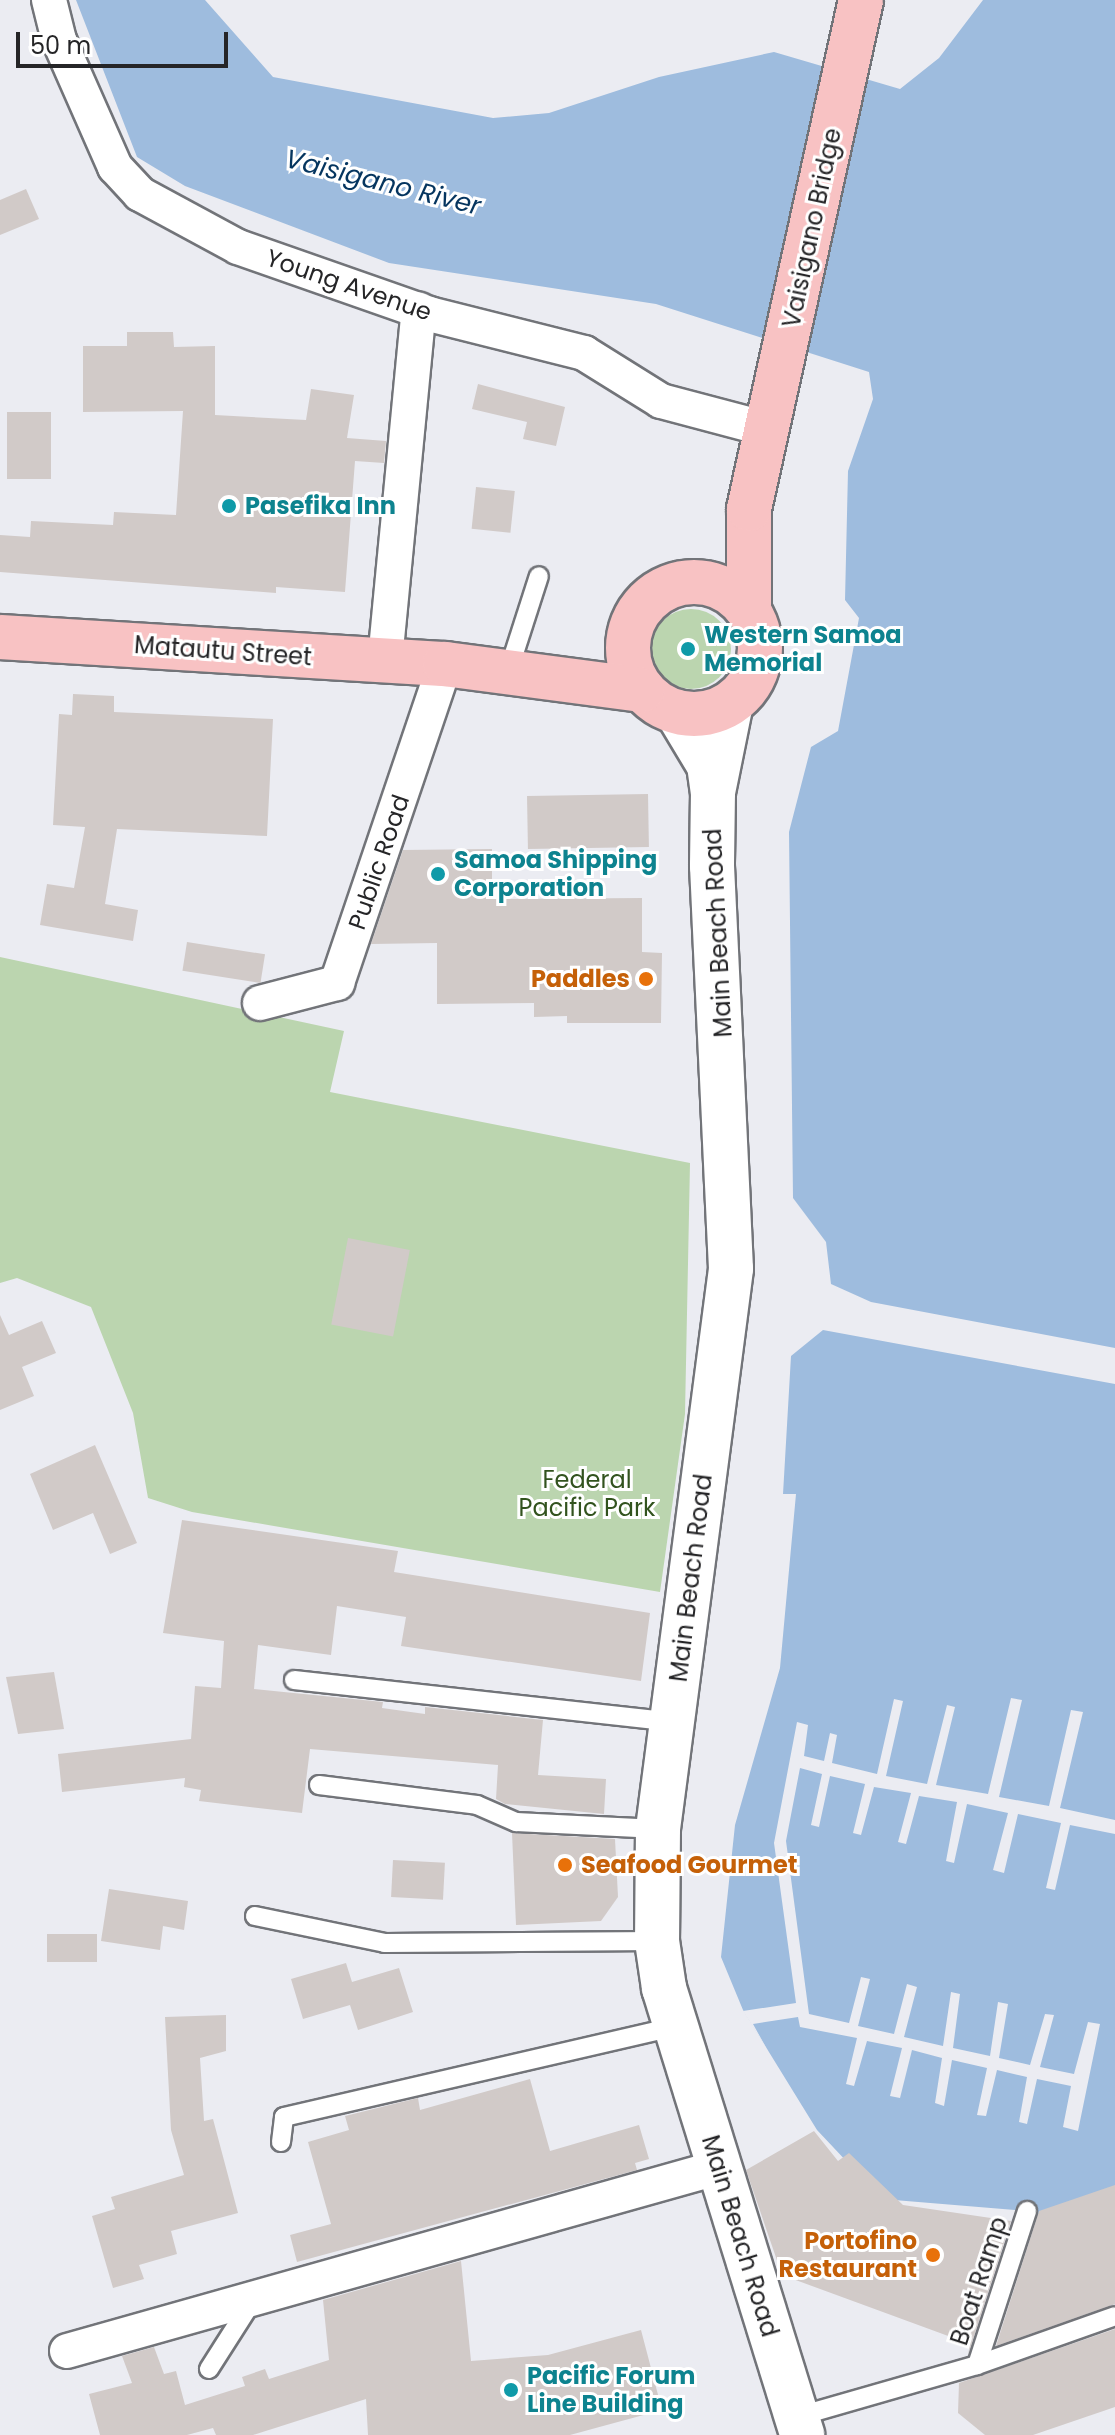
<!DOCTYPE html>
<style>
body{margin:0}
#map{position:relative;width:1115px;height:2435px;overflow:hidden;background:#ebecf2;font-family:Poppins,sans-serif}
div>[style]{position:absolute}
.green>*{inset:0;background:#bbd5af}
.round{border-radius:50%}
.water>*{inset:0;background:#9ebcde}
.pier>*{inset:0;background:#ebecf2}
.building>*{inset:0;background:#d1cac8;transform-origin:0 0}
.roads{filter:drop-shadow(2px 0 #727479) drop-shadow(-2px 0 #727479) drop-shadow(0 2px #727479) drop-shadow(0 -2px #727479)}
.lane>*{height:18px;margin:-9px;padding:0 9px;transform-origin:9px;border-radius:9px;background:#fff}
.street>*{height:34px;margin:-17px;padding:0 17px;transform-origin:17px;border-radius:17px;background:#fff}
.secondary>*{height:44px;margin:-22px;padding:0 22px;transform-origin:22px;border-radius:22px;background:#fff}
.primary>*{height:44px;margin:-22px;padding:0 22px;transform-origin:22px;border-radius:22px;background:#f8c2c3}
.primary>.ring{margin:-22px;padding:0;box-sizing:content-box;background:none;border:44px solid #f8c2c3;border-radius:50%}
.dots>*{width:22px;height:22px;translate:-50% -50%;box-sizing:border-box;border:4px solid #fff;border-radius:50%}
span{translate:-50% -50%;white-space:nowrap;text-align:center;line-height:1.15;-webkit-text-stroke:6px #fff;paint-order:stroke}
.street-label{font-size:24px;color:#252527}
.culture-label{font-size:24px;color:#0d838f;font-weight:700}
.left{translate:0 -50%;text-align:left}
.food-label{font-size:24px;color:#c56008;font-weight:700}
.right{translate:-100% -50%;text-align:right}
.park-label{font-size:24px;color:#32531e}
.water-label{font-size:26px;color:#05355f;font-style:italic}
.scale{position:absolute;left:16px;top:32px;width:212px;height:36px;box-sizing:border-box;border:4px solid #252527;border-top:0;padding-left:10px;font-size:24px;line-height:28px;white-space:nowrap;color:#252527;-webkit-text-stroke:6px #fff;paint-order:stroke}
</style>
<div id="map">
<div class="green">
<i class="round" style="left:651px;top:609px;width:80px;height:80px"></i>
<i style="clip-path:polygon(0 957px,344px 1031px,330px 1092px,690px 1163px,685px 1414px,660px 1592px,192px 1512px,148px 1498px,133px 1413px,91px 1307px,17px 1278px,0 1283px)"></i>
</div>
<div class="water">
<i style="clip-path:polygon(76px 0,205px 0,273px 77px,493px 118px,549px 113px,659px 77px,774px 52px,900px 89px,939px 58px,983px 0,1115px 0,1115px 1348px,871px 1302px,831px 1284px,826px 1242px,793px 1198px,789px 832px,811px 747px,838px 731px,859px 618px,845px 600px,848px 471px,873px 399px,869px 372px,656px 304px,389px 263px,185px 186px,137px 157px)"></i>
<i style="clip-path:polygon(823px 1330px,1115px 1384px,1115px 2222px,1063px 2226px,1027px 2211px,882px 2199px,817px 2130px,743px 2010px,721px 1957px,735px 1825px,780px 1668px,796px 1494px,783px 1494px,791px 1356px)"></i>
</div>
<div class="pier">
<i style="clip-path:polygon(1011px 1698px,1022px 1700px,999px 1797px,1049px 1806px,1071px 1710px,1083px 1712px,1060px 1808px,1115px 1820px,1115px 1834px,1070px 1825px,1055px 1890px,1046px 1888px,1061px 1823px,1018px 1814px,1004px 1873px,993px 1870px,1008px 1813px,967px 1804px,954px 1863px,946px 1861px,957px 1802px,919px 1796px,906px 1844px,898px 1842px,911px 1793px,874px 1787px,861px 1835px,853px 1833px,865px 1784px,830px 1776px,819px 1827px,811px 1825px,822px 1774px,800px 1768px,786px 1841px,809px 2014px,849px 2023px,861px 1977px,870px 1979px,858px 2026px,894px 2034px,907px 1984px,917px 1987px,904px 2037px,943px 2046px,951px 1992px,960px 1994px,953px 2048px,990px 2056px,998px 2002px,1008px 2004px,999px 2058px,1030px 2065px,1045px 2014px,1054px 2015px,1040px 2067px,1074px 2074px,1088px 2022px,1100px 2024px,1078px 2131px,1063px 2127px,1071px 2086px,1037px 2079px,1027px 2124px,1019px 2122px,1027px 2077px,997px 2070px,986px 2116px,977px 2115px,987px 2068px,952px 2060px,944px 2106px,935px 2103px,942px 2058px,912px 2050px,900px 2098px,890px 2096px,902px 2048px,867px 2041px,854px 2086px,846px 2084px,857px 2038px,800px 2027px,798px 2017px,753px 2024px,768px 2051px,743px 2011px,796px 2003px,774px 1843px,797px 1722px,808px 1725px,804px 1756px,824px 1761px,830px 1733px,837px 1735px,832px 1763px,877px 1774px,894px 1699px,903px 1701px,886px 1776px,927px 1784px,947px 1705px,955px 1707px,936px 1785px,988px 1794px)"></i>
</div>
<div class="building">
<i style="clip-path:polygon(26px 189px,39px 219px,0 235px,0 200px)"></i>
<i style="clip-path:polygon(127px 332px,173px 332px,174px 347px,215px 346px,215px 415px,306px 420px,311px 389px,354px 395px,347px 438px,386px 441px,384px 463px,355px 461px,345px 592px,276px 587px,276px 593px,0 572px,0 535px,30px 537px,31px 521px,113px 525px,114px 512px,176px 515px,183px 411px,83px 412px,83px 346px,127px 346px)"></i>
<i style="clip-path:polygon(478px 384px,565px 407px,556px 446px,523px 439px,527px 422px,472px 409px)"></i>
<i style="left:7px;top:412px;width:44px;height:67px"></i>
<i style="left:476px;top:487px;width:39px;height:42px;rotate:6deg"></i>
<i style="clip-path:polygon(73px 694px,114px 696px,114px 712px,273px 719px,267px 836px,117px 829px,105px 904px,138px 910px,133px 941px,40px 925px,47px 884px,74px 888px,85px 827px,53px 825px,59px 714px,72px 715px)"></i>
<i style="left:648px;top:794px;width:53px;height:121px;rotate:89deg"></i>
<i style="clip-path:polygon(492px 849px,492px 899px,642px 898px,642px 952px,662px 953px,661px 1023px,567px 1023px,567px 1016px,534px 1017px,534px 1003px,437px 1004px,437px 943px,371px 944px,403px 850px)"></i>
<i style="left:187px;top:942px;width:79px;height:29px;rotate:9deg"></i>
<i style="left:348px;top:1238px;width:63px;height:88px;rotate:11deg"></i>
<i style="clip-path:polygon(0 1315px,9px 1335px,42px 1321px,56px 1353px,22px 1367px,34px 1396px,0 1410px)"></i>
<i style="clip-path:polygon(95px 1445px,137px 1543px,110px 1554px,93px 1513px,53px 1530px,30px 1474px)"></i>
<i style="clip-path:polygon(182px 1520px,398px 1551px,394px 1572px,650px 1613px,641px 1681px,401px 1646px,406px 1617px,337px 1606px,331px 1655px,258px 1645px,254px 1689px,383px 1702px,382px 1708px,425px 1714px,425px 1707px,543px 1720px,538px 1775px,606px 1779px,604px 1814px,505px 1804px,496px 1799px,498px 1765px,310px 1749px,302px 1813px,199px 1801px,201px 1790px,184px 1787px,185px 1778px,62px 1792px,58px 1754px,191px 1739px,195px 1686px,221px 1688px,224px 1641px,163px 1633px)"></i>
<i style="clip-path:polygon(54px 1672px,64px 1729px,18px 1734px,6px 1677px)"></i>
<i style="clip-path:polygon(512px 1833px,615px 1839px,618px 1897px,601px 1921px,516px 1925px)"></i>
<i style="left:393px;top:1860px;width:52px;height:37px;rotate:3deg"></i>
<i style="clip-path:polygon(109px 1889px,188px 1901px,184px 1930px,163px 1926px,160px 1950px,101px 1941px)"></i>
<i style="left:47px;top:1934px;width:50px;height:28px"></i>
<i style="clip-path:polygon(346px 1963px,352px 1982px,399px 1968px,413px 2012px,358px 2030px,350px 2005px,303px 2019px,291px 1979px)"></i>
<i style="clip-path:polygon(226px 2015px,226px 2051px,200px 2058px,204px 2121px,213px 2119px,238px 2213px,171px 2231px,177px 2254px,139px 2265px,144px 2279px,113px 2288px,92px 2216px,115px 2209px,111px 2197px,184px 2175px,171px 2130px,165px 2017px)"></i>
<i style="clip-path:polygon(530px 2079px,550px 2151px,639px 2125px,649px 2159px,635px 2163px,637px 2170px,297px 2262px,290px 2235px,331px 2224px,308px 2142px,349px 2130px,345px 2116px,418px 2098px,420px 2110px)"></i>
<i style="clip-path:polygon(814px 2131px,838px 2161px,849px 2153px,903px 2205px,1011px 2221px,968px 2355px,970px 2344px,782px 2275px,746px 2170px)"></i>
<i style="clip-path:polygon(1115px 2185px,1115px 2304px,996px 2346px,1039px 2211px)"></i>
<i style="clip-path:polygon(461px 2261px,471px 2361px,548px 2355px,641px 2330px,662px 2410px,570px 2435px,368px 2435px,366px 2399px,253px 2435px,216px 2435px,213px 2428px,187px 2435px,100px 2435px,89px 2394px,132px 2383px,122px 2356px,154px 2347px,164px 2374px,176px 2371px,185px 2405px,245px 2386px,242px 2377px,265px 2369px,269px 2379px,329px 2360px,323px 2300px)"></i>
<i style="clip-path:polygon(1115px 2329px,1115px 2407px,1033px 2435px,985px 2435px,958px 2413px,959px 2383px)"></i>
</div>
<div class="roads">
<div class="lane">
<i style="left:511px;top:663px;width:91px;rotate:-72.2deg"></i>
<i style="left:294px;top:1680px;width:380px;rotate:6.3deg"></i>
<i style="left:319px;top:1785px;width:159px;rotate:7.2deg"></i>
<i style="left:477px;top:1805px;width:43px;rotate:23.6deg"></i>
<i style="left:516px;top:1822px;width:142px;rotate:2.8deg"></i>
<i style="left:255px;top:1916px;width:133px;rotate:11.7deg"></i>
<i style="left:385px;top:1943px;width:272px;rotate:-0.4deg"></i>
<i style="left:281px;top:2142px;width:25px;rotate:-83deg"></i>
<i style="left:284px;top:2117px;width:403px;rotate:-13deg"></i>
<i style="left:977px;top:2365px;width:162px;rotate:-72deg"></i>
<i style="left:209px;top:2369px;width:82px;rotate:-57.5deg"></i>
<i style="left:796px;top:2417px;width:188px;rotate:-16deg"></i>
<i style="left:977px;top:2365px;width:146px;rotate:-19.5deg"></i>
</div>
<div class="street">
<i style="left:49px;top:0;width:41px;rotate:76deg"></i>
<i style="left:59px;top:40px;width:139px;rotate:66.2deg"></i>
<i style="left:115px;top:167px;width:37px;rotate:47deg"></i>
<i style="left:140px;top:194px;width:111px;rotate:28.4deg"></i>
<i style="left:238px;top:247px;width:202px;rotate:19.3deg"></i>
<i style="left:429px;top:314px;width:160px;rotate:14.1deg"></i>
<i style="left:584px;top:353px;width:91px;rotate:31.9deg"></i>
<i style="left:661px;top:401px;width:110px;rotate:14.8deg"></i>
<i style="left:385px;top:660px;width:352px;rotate:-84.5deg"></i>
<i style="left:260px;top:1003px;width:80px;rotate:-14.6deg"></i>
<i style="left:337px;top:983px;width:337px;rotate:-71.3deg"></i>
<i style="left:67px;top:2351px;width:678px;rotate:-15.74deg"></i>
</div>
<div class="secondary">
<i style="left:731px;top:703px;width:91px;rotate:101.4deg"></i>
<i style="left:713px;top:792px;width:74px;rotate:90.8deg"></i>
<i style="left:712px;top:866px;width:403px;rotate:87.3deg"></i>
<i style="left:731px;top:1269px;width:565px;rotate:97.43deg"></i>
<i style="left:658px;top:1829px;width:112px;rotate:90.5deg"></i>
<i style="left:657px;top:1941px;width:48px;rotate:81.5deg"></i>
<i style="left:664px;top:1988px;width:468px;rotate:72.8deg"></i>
<i style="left:677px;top:712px;width:62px;rotate:58.9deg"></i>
<i style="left:709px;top:765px;width:27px;rotate:82deg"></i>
</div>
<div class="primary">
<i class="ring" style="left:628px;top:582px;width:88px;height:88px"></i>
<i style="left:749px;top:610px;width:101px;rotate:-90deg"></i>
<i style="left:749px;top:509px;width:521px;rotate:-77.59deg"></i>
<i style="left:0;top:637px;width:446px;rotate:3.5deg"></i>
<i style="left:445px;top:664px;width:199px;rotate:7.5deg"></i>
</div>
</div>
<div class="dots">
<i style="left:229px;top:506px;background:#0f9aa8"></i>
<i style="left:688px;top:649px;background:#0f9aa8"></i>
<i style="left:438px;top:874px;background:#0f9aa8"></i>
<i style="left:646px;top:979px;background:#e8710a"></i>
<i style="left:565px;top:1865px;background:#e8710a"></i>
<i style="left:933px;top:2255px;background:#e8710a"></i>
<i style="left:511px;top:2390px;background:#0f9aa8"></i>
</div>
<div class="street-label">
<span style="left:812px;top:228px;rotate:-78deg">Vaisigano Bridge</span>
<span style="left:349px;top:285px;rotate:19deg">Young Avenue</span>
<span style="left:223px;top:651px;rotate:4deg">Matautu Street</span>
<span style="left:379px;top:862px;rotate:-71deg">Public Road</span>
<span style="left:718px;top:933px;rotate:-93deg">Main Beach Road</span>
<span style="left:691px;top:1578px;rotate:-83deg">Main Beach Road</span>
<span style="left:740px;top:2236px;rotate:73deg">Main Beach Road</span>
<span style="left:979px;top:2281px;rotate:-72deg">Boat Ramp</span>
</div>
<div class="culture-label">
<span class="left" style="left:245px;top:506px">Pasefika Inn</span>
<span class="left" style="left:704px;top:649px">Western Samoa<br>Memorial</span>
<span class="left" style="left:454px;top:874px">Samoa Shipping<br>Corporation</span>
<span class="left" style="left:527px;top:2390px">Pacific Forum<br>Line Building</span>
</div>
<div class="food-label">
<span class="right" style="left:630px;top:979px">Paddles</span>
<span class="left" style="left:581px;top:1865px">Seafood Gourmet</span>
<span class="right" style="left:917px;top:2255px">Portofino<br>Restaurant</span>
</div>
<div class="park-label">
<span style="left:587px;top:1494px">Federal<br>Pacific Park</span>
</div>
<div class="water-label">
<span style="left:383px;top:183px;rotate:14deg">Vaisigano River</span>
</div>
<div class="scale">50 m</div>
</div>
